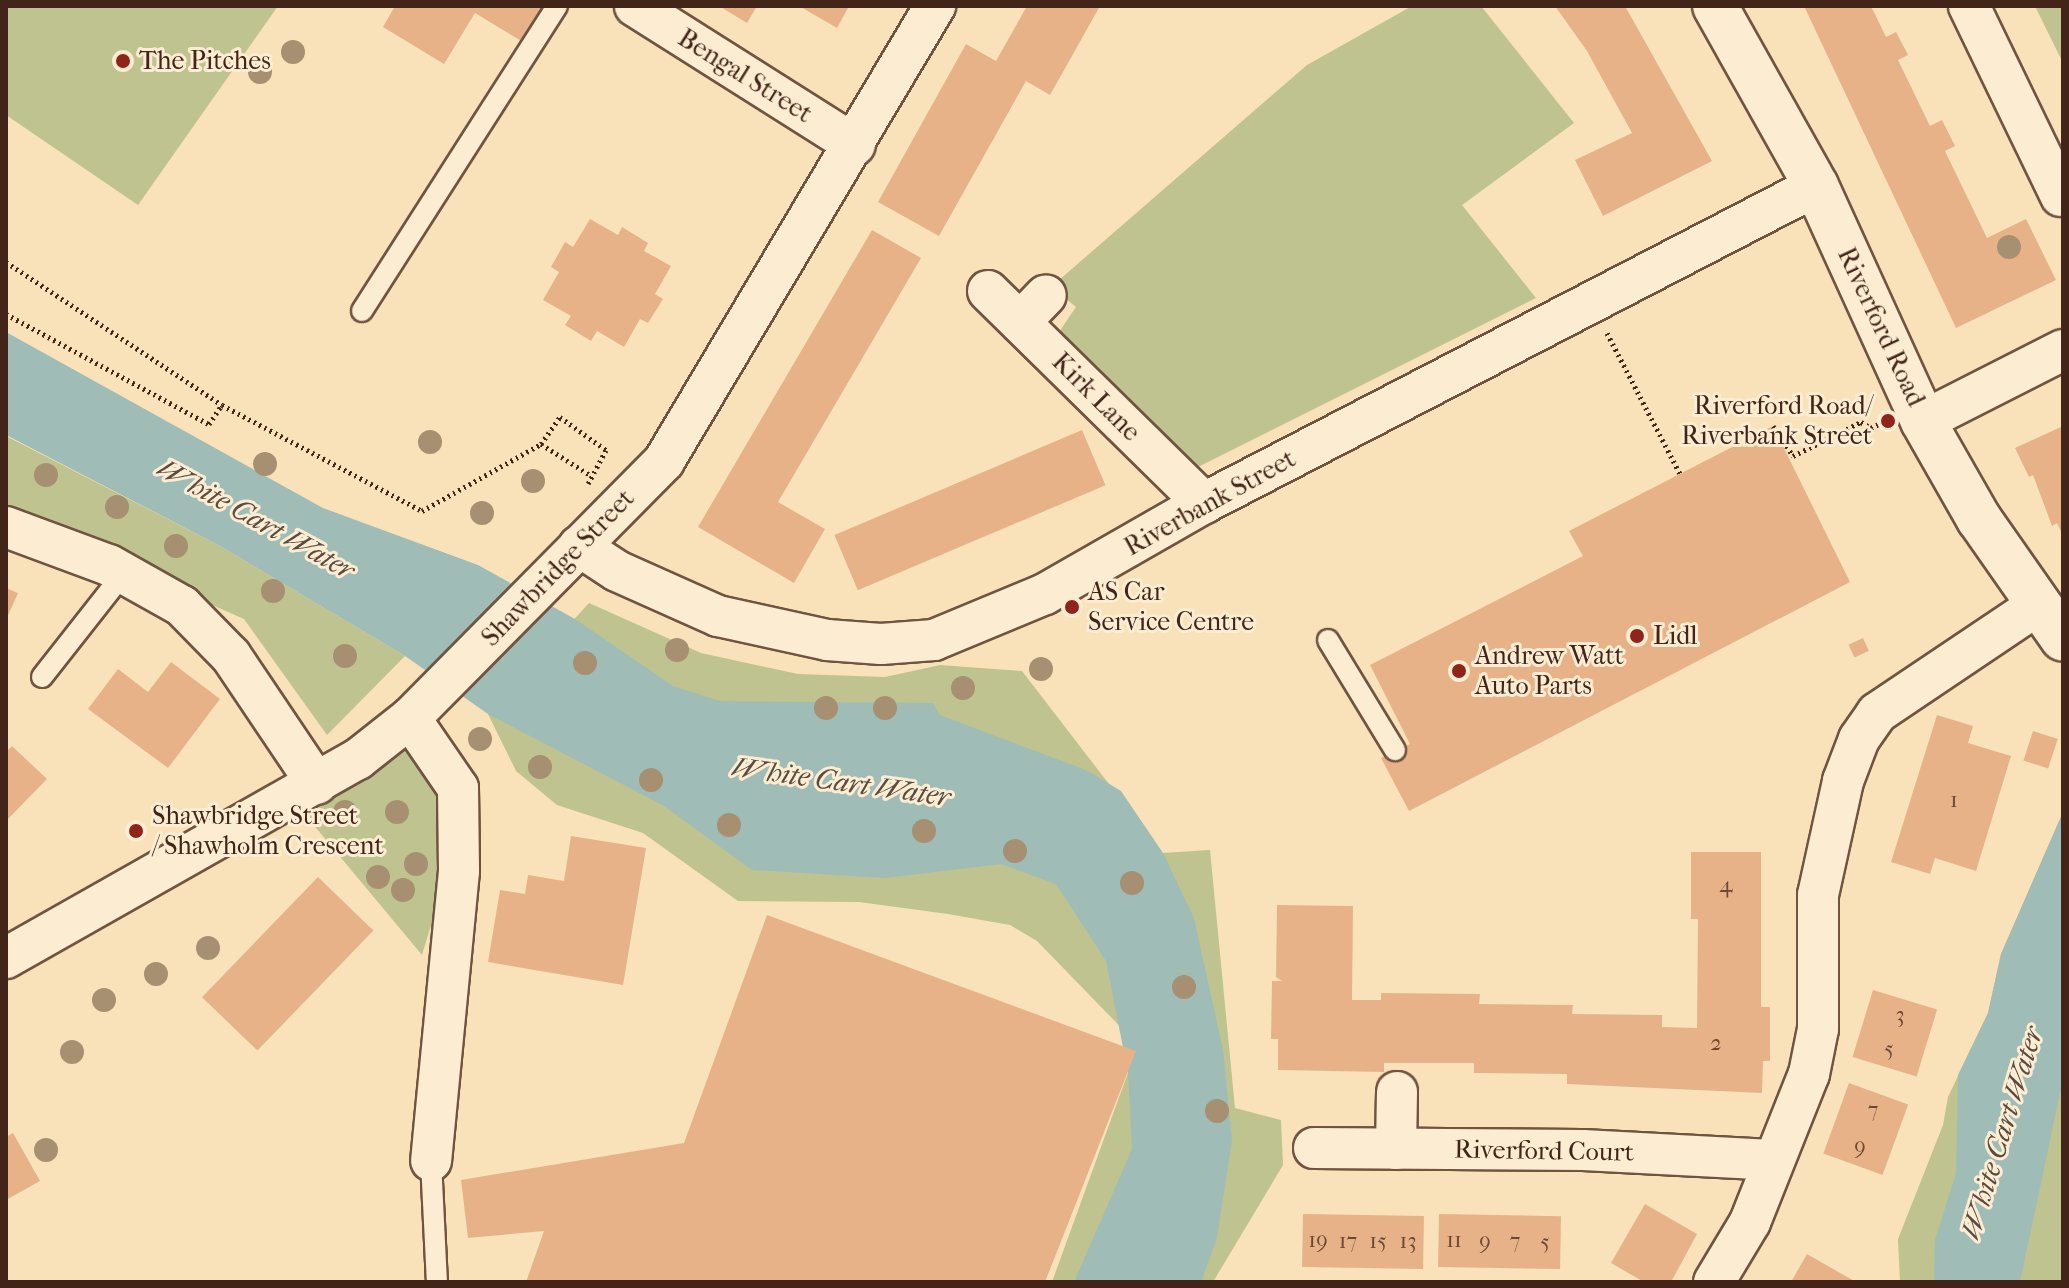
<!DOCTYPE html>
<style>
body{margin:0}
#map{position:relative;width:2069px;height:1288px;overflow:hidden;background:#f9e2b9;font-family:"IM FELL French Canon",serif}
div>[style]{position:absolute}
.green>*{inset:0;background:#bec38f}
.water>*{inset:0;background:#9fbdb6}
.building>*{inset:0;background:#e8b289;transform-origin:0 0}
.path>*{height:5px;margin-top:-2.5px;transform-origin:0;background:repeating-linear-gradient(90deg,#432418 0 2px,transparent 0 6px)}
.roads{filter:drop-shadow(2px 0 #705440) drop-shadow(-2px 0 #705440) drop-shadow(0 2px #705440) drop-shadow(0 -2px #705440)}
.lane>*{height:20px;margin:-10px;padding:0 10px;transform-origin:10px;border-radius:10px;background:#fbecd2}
.street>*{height:40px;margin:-20px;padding:0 20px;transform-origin:20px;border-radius:20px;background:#fbecd2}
.secondary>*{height:44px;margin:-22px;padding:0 22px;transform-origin:22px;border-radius:22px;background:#fbecd2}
.trees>*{width:24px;height:24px;margin:-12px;border-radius:50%;background:#a69071}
.dots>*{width:22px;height:22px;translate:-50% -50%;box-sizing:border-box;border:4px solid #fbecd2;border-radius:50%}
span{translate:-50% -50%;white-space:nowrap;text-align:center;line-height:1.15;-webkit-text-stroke:6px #fbecd2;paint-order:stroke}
.number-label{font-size:22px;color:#6c4834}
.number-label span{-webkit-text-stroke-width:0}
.poi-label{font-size:26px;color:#432418}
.left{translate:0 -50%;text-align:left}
.right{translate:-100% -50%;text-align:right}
.street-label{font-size:26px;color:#432418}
.water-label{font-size:28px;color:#5a4a40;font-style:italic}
.frame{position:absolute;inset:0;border:8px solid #432418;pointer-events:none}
</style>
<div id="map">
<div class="green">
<i style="clip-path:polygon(6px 6px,278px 6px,138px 205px,6px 115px)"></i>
<i style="clip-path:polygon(1412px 6px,1481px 6px,1574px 123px,1462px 205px,1536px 298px,1194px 469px,1057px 335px,1076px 307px,1051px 287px,1307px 65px)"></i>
<i style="clip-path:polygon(2035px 6px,2063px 6px,2063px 63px)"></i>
<i style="clip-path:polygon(6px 436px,220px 546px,405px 656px,327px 735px,244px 619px,6px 514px)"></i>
<i style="clip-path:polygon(589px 603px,701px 653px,798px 674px,885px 677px,940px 665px,1022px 671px,1162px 853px,1210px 850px,1235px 1108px,1281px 1120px,1283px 1165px,1213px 1282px,1052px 1282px,1138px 1045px,1037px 941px,1010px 925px,948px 914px,859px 902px,738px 901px,643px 833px,557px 805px,516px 771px,488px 714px)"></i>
<i style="clip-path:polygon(406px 739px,444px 802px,443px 885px,422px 955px,307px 817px)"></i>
<i style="clip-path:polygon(2063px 812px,2063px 1282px,1900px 1282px,1898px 1239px,1943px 1125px,1948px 1097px,1988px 1013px,2001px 954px)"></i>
</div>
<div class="water">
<i style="clip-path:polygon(6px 332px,323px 508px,478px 565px,575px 619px,673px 686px,720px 701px,933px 703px,940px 715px,1088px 771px,1121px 791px,1163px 853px,1194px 918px,1223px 1050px,1232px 1140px,1217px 1238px,1201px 1282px,1074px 1282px,1132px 1149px,1128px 1073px,1106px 961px,1056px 884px,1001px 864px,885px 878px,752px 870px,664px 806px,488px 714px,405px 656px,220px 546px,6px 435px)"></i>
<i style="clip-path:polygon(2063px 812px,2063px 1079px,2020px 1282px,1934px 1282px,1935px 1240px,1956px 1173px,1958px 1075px,1988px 1013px,2001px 954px)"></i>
</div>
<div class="building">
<i style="clip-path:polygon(395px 6px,552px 6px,528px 45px,475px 13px,444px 64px,383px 27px)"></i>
<i style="clip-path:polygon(719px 6px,757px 6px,747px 23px)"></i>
<i style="clip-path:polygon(799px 6px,849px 6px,837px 28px)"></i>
<i style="clip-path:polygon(1027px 6px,1100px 6px,1050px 95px,1026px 81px,939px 236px,878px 202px,966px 44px,996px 61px)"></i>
<i style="clip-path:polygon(1555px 6px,1625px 6px,1712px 161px,1603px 216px,1575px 160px,1632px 133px,1587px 51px)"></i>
<i style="clip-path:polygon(1804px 6px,1871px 6px,1886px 37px,1896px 32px,1908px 55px,1898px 60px,1930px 126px,1942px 120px,1955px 146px,1945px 151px,1987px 238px,2026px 219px,2056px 280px,1956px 328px)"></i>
<i style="clip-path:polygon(590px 219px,618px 235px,622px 227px,648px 243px,644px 251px,671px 266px,655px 294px,663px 299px,648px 323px,640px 319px,624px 347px,597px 331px,591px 341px,565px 325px,571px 316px,543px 300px,559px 272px,551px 267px,565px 242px,573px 247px)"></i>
<i style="clip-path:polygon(872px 230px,921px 258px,778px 502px,825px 529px,794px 583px,698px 527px)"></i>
<i style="clip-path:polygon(1773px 426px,1850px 582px,1409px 811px,1381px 758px,1410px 744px,1370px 665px,1583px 556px,1569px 531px)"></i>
<i style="clip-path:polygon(2063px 426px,2063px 536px,2057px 523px,2052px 526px,2033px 475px,2029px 477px,2015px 448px)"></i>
<i style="left:1082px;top:430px;width:60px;height:269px;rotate:67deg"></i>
<i style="clip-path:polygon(6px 588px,18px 593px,6px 620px)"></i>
<i style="left:1863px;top:638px;width:14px;height:16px;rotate:65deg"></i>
<i style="clip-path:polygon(171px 662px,220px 699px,168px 768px,88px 709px,118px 669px,148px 692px)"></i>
<i style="clip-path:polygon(1937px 715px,1973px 726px,1968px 743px,2011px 756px,1976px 871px,1935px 858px,1930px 874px,1891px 862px)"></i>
<i style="left:2033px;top:731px;width:26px;height:31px;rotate:18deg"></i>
<i style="clip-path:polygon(12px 746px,47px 779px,6px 821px,6px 752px)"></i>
<i style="clip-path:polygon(571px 836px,646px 848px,623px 985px,488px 962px,500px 890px,525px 894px,528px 875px,564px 881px)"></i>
<i style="clip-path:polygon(1691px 852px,1761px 852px,1761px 1007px,1770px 1007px,1770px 1061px,1763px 1061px,1762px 1093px,1567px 1084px,1567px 1074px,1474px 1073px,1474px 1063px,1384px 1063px,1384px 1072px,1278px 1070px,1278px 1039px,1271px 1039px,1272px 981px,1282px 981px,1276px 977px,1277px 905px,1353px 906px,1352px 1000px,1381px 1000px,1381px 993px,1480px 994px,1479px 1004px,1573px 1005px,1572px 1014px,1662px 1015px,1662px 1027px,1697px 1028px,1698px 919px,1691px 919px)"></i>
<i style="left:318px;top:877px;width:77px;height:167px;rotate:44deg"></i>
<i style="clip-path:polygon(767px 915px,1136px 1051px,1045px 1282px,526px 1282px,544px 1231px,468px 1238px,461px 1180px,684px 1143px)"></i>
<i style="left:1873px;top:990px;width:67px;height:70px;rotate:17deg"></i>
<i style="left:1849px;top:1083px;width:63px;height:75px;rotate:20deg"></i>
<i style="clip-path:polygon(13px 1133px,40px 1181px,6px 1200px,6px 1137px)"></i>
<i style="clip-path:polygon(1645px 1204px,1697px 1234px,1671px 1282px,1644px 1282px,1611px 1263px)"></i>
<i style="left:1303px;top:1214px;width:121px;height:53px;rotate:1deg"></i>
<i style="left:1439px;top:1214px;width:122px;height:53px;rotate:1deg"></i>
<i style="clip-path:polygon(1807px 1254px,1856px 1282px,1791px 1282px)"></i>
</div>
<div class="path">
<i style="left:6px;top:262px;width:259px;rotate:33.5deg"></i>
<i style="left:222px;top:405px;width:226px;rotate:27.9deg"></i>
<i style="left:422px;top:511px;width:137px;rotate:-29.4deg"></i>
<i style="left:541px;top:444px;width:33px;rotate:-55deg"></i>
<i style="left:560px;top:417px;width:57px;rotate:35.7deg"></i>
<i style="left:606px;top:450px;width:38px;rotate:118deg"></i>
<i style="left:6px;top:314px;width:231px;rotate:28.5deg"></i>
<i style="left:209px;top:424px;width:23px;rotate:-56deg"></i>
<i style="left:1607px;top:333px;width:159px;rotate:62.6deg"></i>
<i style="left:1773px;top:426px;width:36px;rotate:56deg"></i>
<i style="left:1793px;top:456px;width:76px;rotate:-26.6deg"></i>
<i style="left:1861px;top:422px;width:12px;rotate:31deg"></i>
<i style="left:1871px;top:428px;width:11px;rotate:-27deg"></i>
<i style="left:541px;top:444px;width:58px;rotate:32.3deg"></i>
</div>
<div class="roads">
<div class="lane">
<i style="left:362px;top:311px;width:362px;rotate:-57.4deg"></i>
<i style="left:1328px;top:640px;width:129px;rotate:58.7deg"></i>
<i style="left:42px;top:677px;width:131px;rotate:-51.8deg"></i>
<i style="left:431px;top:1161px;width:121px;rotate:87.2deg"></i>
</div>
<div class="street">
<i style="left:635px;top:6px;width:260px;rotate:32.3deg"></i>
<i style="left:1969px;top:6px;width:211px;rotate:64.2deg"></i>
<i style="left:988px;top:291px;width:303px;rotate:44.5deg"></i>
<i style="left:1020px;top:322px;width:37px;rotate:-46deg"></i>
<i style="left:1923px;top:421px;width:157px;rotate:-26.9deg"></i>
<i style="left:6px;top:527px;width:110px;rotate:20.3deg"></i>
<i style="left:109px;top:565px;width:84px;rotate:29.3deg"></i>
<i style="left:182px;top:606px;width:70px;rotate:45.6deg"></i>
<i style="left:231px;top:656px;width:154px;rotate:56.1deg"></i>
<i style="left:579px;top:546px;width:45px;rotate:33.3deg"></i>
<i style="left:617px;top:571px;width:111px;rotate:24deg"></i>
<i style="left:718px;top:616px;width:112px;rotate:12.4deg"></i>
<i style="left:827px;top:640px;width:54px;rotate:4.2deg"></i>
<i style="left:881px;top:644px;width:53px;rotate:-4.3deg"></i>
<i style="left:934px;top:640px;width:120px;rotate:-22.5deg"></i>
<i style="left:1045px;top:594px;width:183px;rotate:-29.8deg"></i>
<i style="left:1204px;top:503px;width:689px;rotate:-27.38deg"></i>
<i style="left:410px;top:718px;width:85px;rotate:55.6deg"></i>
<i style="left:458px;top:788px;width:83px;rotate:89.3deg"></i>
<i style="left:459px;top:871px;width:291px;rotate:95.5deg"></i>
<i style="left:6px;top:958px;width:404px;rotate:-29.5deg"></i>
<i style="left:358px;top:759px;width:66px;rotate:-38.3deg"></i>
<i style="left:410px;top:718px;width:361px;rotate:-45.3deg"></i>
<i style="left:664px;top:461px;width:530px;rotate:-59.22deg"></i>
<i style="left:1314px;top:1148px;width:269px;rotate:0.4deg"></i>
<i style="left:1583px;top:1150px;width:189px;rotate:3deg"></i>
<i style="left:1396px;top:1149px;width:57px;rotate:-89deg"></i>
<i style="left:1714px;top:1282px;width:70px;rotate:-59deg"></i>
<i style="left:1750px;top:1222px;width:159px;rotate:-68.3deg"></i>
<i style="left:1809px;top:1074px;width:46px;rotate:-78.7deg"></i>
<i style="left:1818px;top:1029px;width:134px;rotate:-90deg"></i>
<i style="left:1818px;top:895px;width:117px;rotate:-77.6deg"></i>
<i style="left:1843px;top:781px;width:45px;rotate:-69.1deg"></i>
<i style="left:1859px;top:739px;width:32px;rotate:-55deg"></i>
<i style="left:1877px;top:713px;width:192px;rotate:-33.9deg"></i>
</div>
<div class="secondary">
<i style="left:1715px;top:6px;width:206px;rotate:60.7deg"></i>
<i style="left:1816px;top:186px;width:258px;rotate:65.5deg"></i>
<i style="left:1923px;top:421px;width:113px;rotate:60.3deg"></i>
<i style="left:1979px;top:519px;width:146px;rotate:55deg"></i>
</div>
</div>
<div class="trees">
<i style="left:293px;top:52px"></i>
<i style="left:260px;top:72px"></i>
<i style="left:2009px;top:247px"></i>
<i style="left:430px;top:442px"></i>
<i style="left:265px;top:464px"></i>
<i style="left:46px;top:475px"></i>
<i style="left:533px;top:481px"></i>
<i style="left:117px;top:507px"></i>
<i style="left:482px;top:513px"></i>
<i style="left:176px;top:546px"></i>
<i style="left:273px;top:591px"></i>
<i style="left:677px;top:650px"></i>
<i style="left:345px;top:656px"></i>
<i style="left:585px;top:663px"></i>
<i style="left:1041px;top:669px"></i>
<i style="left:963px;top:688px"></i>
<i style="left:826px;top:708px"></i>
<i style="left:885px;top:708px"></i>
<i style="left:480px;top:739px"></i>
<i style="left:540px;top:767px"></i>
<i style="left:651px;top:780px"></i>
<i style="left:345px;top:812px"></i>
<i style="left:397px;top:812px"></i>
<i style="left:729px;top:825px"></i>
<i style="left:924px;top:831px"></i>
<i style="left:1015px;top:851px"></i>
<i style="left:416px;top:864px"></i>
<i style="left:378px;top:877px"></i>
<i style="left:1132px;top:883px"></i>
<i style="left:403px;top:890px"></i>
<i style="left:208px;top:948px"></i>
<i style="left:156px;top:974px"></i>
<i style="left:1184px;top:987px"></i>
<i style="left:104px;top:1000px"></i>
<i style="left:72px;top:1052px"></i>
<i style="left:1217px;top:1111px"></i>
<i style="left:46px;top:1150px"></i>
</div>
<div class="dots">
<i style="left:123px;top:61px;background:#8f2418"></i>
<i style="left:1888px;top:421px;background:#8f2418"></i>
<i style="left:1072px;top:607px;background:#8f2418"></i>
<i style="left:1637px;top:636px;background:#8f2418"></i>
<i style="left:1459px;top:671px;background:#8f2418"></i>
<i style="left:136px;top:831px;background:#8f2418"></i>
</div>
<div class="number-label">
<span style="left:1954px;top:801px">1</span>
<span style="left:1726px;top:886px">4</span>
<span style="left:1900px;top:1016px">3</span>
<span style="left:1716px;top:1044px">2</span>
<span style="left:1889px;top:1050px">5</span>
<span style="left:1873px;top:1111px">7</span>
<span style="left:1860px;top:1147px">9</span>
<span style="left:1318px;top:1241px">19</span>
<span style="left:1454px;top:1241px">11</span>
<span style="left:1348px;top:1242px">17</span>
<span style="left:1378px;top:1242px">15</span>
<span style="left:1408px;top:1242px">13</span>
<span style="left:1485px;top:1242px">9</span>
<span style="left:1515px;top:1242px">7</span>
<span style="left:1545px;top:1243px">5</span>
</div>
<div class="poi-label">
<span class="left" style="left:139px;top:61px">The Pitches</span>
<span class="right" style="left:1872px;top:421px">Riverford Road/<br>Riverbank Street</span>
<span class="left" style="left:1088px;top:607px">AS Car<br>Service Centre</span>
<span class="left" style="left:1653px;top:636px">Lidl</span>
<span class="left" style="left:1475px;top:671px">Andrew Watt<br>Auto Parts</span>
<span class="left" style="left:152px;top:831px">Shawbridge Street<br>/ Shawholm Crescent</span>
</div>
<div class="street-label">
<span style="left:745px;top:76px;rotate:32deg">Bengal Street</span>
<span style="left:1881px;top:327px;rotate:65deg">Riverford Road</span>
<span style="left:1096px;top:397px;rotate:45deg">Kirk Lane</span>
<span style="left:1210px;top:503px;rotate:-29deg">Riverbank Street</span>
<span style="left:558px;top:568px;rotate:-46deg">Shawbridge Street</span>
<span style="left:1544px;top:1151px;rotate:1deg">Riverford Court</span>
</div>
<div class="water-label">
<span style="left:256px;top:519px;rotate:29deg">White Cart Water</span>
<span style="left:841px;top:782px;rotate:8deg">White Cart Water</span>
<span style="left:2002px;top:1133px;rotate:-73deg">White Cart Water</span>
</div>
<div class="frame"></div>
</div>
